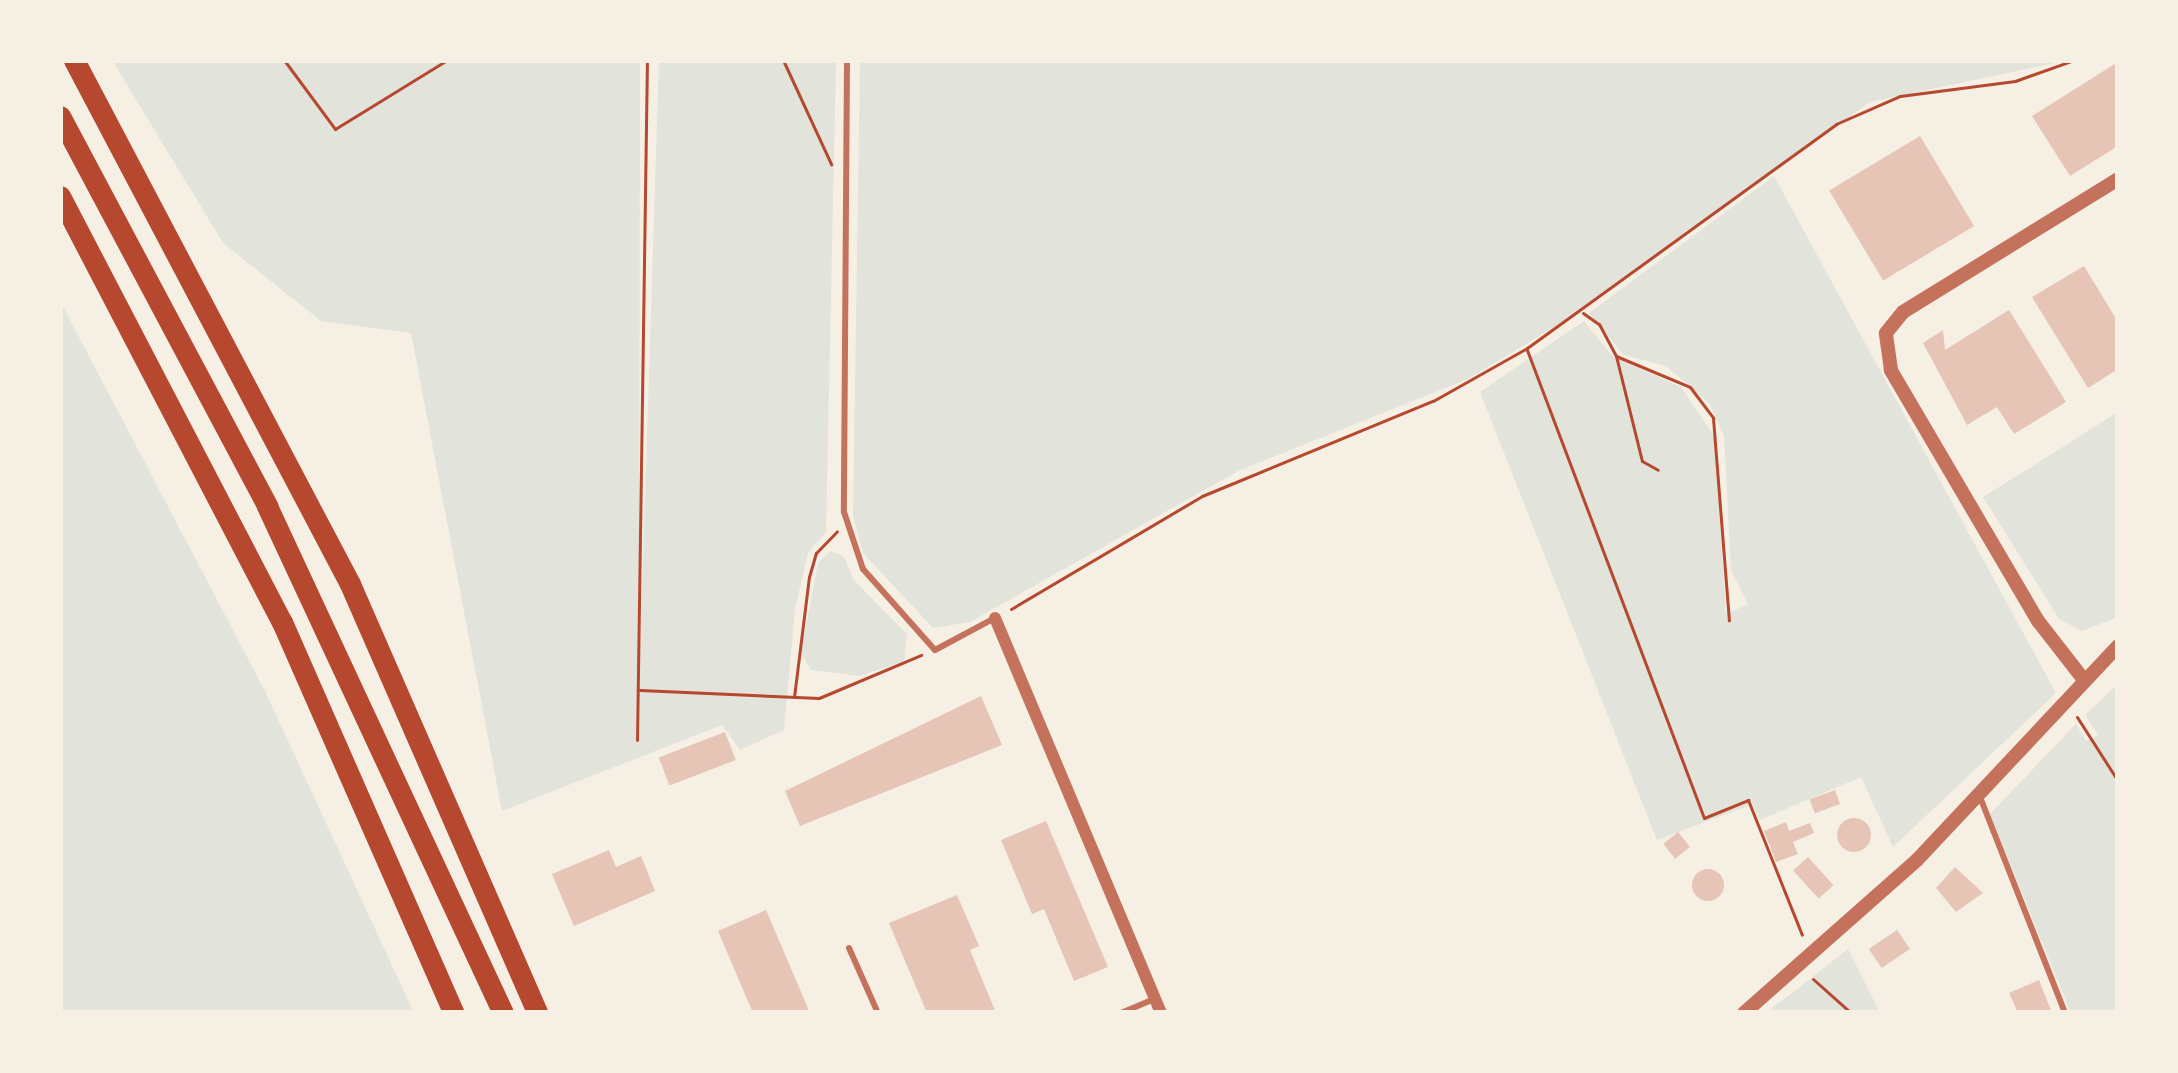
<!DOCTYPE html>
<style>
body{margin:0}
#map{position:relative;width:2178px;height:1073px;overflow:hidden;background:#f6efe4;font-family:"DejaVu Sans",sans-serif}
div>[style]{position:absolute}
.green>*{inset:0;background:#e2e4dc}
.building>*{inset:0;background:#e6c5b7;transform-origin:0 0}
.round{border-radius:50%}
.path>*{height:3px;margin:-1.5px;padding:0 1.5px;transform-origin:1.5px;border-radius:1.5px;background:#b5482f}
.service>*{height:6px;margin:-3px;padding:0 3px;transform-origin:3px;border-radius:3px;background:#c5725c}
.minor>*{height:12px;margin:-6px;padding:0 6px;transform-origin:6px;border-radius:6px;background:#c5725c}
.tertiary>*{height:14px;margin:-7px;padding:0 7px;transform-origin:7px;border-radius:7px;background:#c5725c}
.motorway>*{height:21px;margin:-10.5px;padding:0 10.5px;transform-origin:10.5px;border-radius:10.5px;background:#b5482f}
span{translate:-50% -50%;white-space:nowrap;text-align:center;line-height:1.15;-webkit-text-stroke:9px #f6efe4;paint-order:stroke}
.frame{position:absolute;inset:0;border:63px solid #f6efe4;pointer-events:none}
</style>
<div id="map">
<div class="green">
<i style="clip-path:polygon(112px 60px,640px 60px,639px 689px,659px 60px,836px 60px,826px 532px,808px 553px,795px 609px,784px 730px,740px 750px,722px 725px,502px 811px,411px 333px,321px 321px,223px 243px)"></i>
<i style="clip-path:polygon(860px 60px,2069px 60px,1870px 102px,1554px 327px,1468px 379px,1238px 471px,970px 622px,933px 628px,863px 553px,853px 516px)"></i>
<i style="clip-path:polygon(1774px 176px,2056px 693px,1893px 847px,1861px 777px,1760px 820px,1753px 804px,1657px 840px,1480px 392px,1584px 321px,1613px 357px,1681px 387px,1714px 436px,1726px 613px,1748px 605px,1731px 570px,1724px 436px,1709px 403px,1666px 366px,1624px 355px,1589px 313px)"></i>
<i style="clip-path:polygon(60px 301px,265px 691px,414px 1013px,60px 1013px)"></i>
<i style="clip-path:polygon(2118px 412px,2118px 617px,2082px 631px,2059px 619px,1983px 497px)"></i>
<i style="clip-path:polygon(831px 551px,844px 557px,854px 580px,907px 634px,904px 661px,859px 676px,811px 670px,801px 653px,818px 563px)"></i>
<i style="clip-path:polygon(2118px 684px,2118px 1013px,2071px 1013px,1990px 814px,2076px 724px,2086px 741px,2098px 735px,2085px 715px)"></i>
<i style="clip-path:polygon(1848px 949px,1880px 1013px,1766px 1013px)"></i>
</div>
<div class="building">
<i style="clip-path:polygon(2118px 62px,2118px 146px,2070px 176px,2032px 116px)"></i>
<i style="left:1920px;top:136px;width:105px;height:106px;rotate:59deg"></i>
<i style="clip-path:polygon(2084px 266px,2118px 322px,2118px 369px,2088px 388px,2032px 297px)"></i>
<i style="clip-path:polygon(2009px 310px,2066px 402px,2014px 434px,1997px 407px,1967px 425px,1923px 343px,1943px 330px,1945px 350px)"></i>
<i style="clip-path:polygon(981px 696px,1002px 745px,800px 826px,785px 791px)"></i>
<i style="left:725px;top:732px;width:30px;height:71px;rotate:69deg"></i>
<i style="left:1835px;top:790px;width:15px;height:27px;rotate:70deg"></i>
<i class="round" style="left:1837px;top:818px;width:34px;height:34px"></i>
<i style="clip-path:polygon(1046px 821px,1108px 967px,1074px 981px,1044px 909px,1032px 914px,1001px 840px)"></i>
<i style="clip-path:polygon(1786px 822px,1789px 831px,1810px 823px,1814px 833px,1793px 842px,1798px 854px,1776px 862px,1764px 831px)"></i>
<i style="left:1678px;top:832px;width:19px;height:19px;rotate:51deg"></i>
<i style="clip-path:polygon(609px 850px,616px 867px,641px 856px,655px 891px,574px 926px,552px 874px)"></i>
<i style="left:1808px;top:857px;width:38px;height:20px;rotate:48deg"></i>
<i style="clip-path:polygon(1955px 867px,1983px 893px,1956px 912px,1936px 888px)"></i>
<i class="round" style="left:1692px;top:869px;width:32px;height:32px"></i>
<i style="clip-path:polygon(957px 895px,979px 946px,970px 950px,996px 1013px,927px 1013px,889px 923px)"></i>
<i style="clip-path:polygon(766px 910px,810px 1013px,753px 1013px,718px 931px)"></i>
<i style="left:1897px;top:930px;width:23px;height:34px;rotate:56deg"></i>
<i style="clip-path:polygon(2039px 980px,2052px 1013px,2018px 1013px,2009px 993px)"></i>
</div>
<div class="path">
<i style="left:284px;top:60px;width:86px;rotate:53.5deg"></i>
<i style="left:335px;top:129px;width:132px;rotate:-31.6deg"></i>
<i style="left:783px;top:60px;width:115px;rotate:65.2deg"></i>
<i style="left:1583px;top:313px;width:19px;rotate:35deg"></i>
<i style="left:1599px;top:324px;width:36px;rotate:62deg"></i>
<i style="left:1616px;top:356px;width:108px;rotate:76.1deg"></i>
<i style="left:1642px;top:461px;width:18px;rotate:29deg"></i>
<i style="left:1527px;top:350px;width:500px;rotate:69.28deg"></i>
<i style="left:1704px;top:818px;width:48px;rotate:-22.2deg"></i>
<i style="left:1748px;top:800px;width:145px;rotate:68.2deg"></i>
<i style="left:1616px;top:356px;width:80px;rotate:22.7deg"></i>
<i style="left:1690px;top:387px;width:39px;rotate:53deg"></i>
<i style="left:1713px;top:418px;width:203px;rotate:85.5deg"></i>
<i style="left:1011px;top:609px;width:222px;rotate:-30.6deg"></i>
<i style="left:1202px;top:496px;width:250px;rotate:-22.4deg"></i>
<i style="left:1433px;top:401px;width:108px;rotate:-29.4deg"></i>
<i style="left:1527px;top:348px;width:382px;rotate:-35.9deg"></i>
<i style="left:1836px;top:124px;width:70px;rotate:-23.6deg"></i>
<i style="left:1900px;top:96px;width:116px;rotate:-7.4deg"></i>
<i style="left:2015px;top:81px;width:63px;rotate:-19.6deg"></i>
<i style="left:640px;top:690px;width:179px;rotate:2.6deg"></i>
<i style="left:819px;top:698px;width:111px;rotate:-22.9deg"></i>
<i style="left:794px;top:697px;width:121px;rotate:-82.9deg"></i>
<i style="left:809px;top:577px;width:25px;rotate:-74deg"></i>
<i style="left:816px;top:553px;width:30px;rotate:-46deg"></i>
<i style="left:2077px;top:717px;width:76px;rotate:57.4deg"></i>
<i style="left:637px;top:740px;width:680px;rotate:-89.16deg"></i>
<i style="left:1813px;top:979px;width:51px;rotate:41.8deg"></i>
</div>
<div class="service">
<i style="left:847px;top:60px;width:452px;rotate:90.4deg"></i>
<i style="left:844px;top:512px;width:60px;rotate:71.6deg"></i>
<i style="left:863px;top:569px;width:108px;rotate:48.4deg"></i>
<i style="left:935px;top:650px;width:68px;rotate:-28.1deg"></i>
<i style="left:1980px;top:797px;width:232px;rotate:68.5deg"></i>
<i style="left:849px;top:948px;width:71px;rotate:66deg"></i>
<i style="left:1121px;top:1013px;width:38px;rotate:-23deg"></i>
</div>
<div class="minor">
<i style="left:995px;top:618px;width:428px;rotate:67.2deg"></i>
</div>
<div class="tertiary">
<i style="left:2084px;top:680px;width:75px;rotate:-127.9deg"></i>
<i style="left:2038px;top:621px;width:291px;rotate:-120.4deg"></i>
<i style="left:1891px;top:370px;width:37px;rotate:-98deg"></i>
<i style="left:1886px;top:333px;width:27px;rotate:-51deg"></i>
<i style="left:1903px;top:312px;width:253px;rotate:-31.7deg"></i>
<i style="left:1744px;top:1013px;width:231px;rotate:-41.5deg"></i>
<i style="left:1917px;top:860px;width:294px;rotate:-46.8deg"></i>
</div>
<div class="motorway">
<i style="left:74px;top:60px;width:592px;rotate:62.22deg"></i>
<i style="left:350px;top:584px;width:468px;rotate:66.4deg"></i>
<i style="left:60px;top:116px;width:442px;rotate:62deg"></i>
<i style="left:267px;top:506px;width:559px;rotate:65.04deg"></i>
<i style="left:60px;top:196px;width:480px;rotate:62.5deg"></i>
<i style="left:282px;top:622px;width:427px;rotate:66.3deg"></i>
</div>
<div class="frame"></div>
</div>
